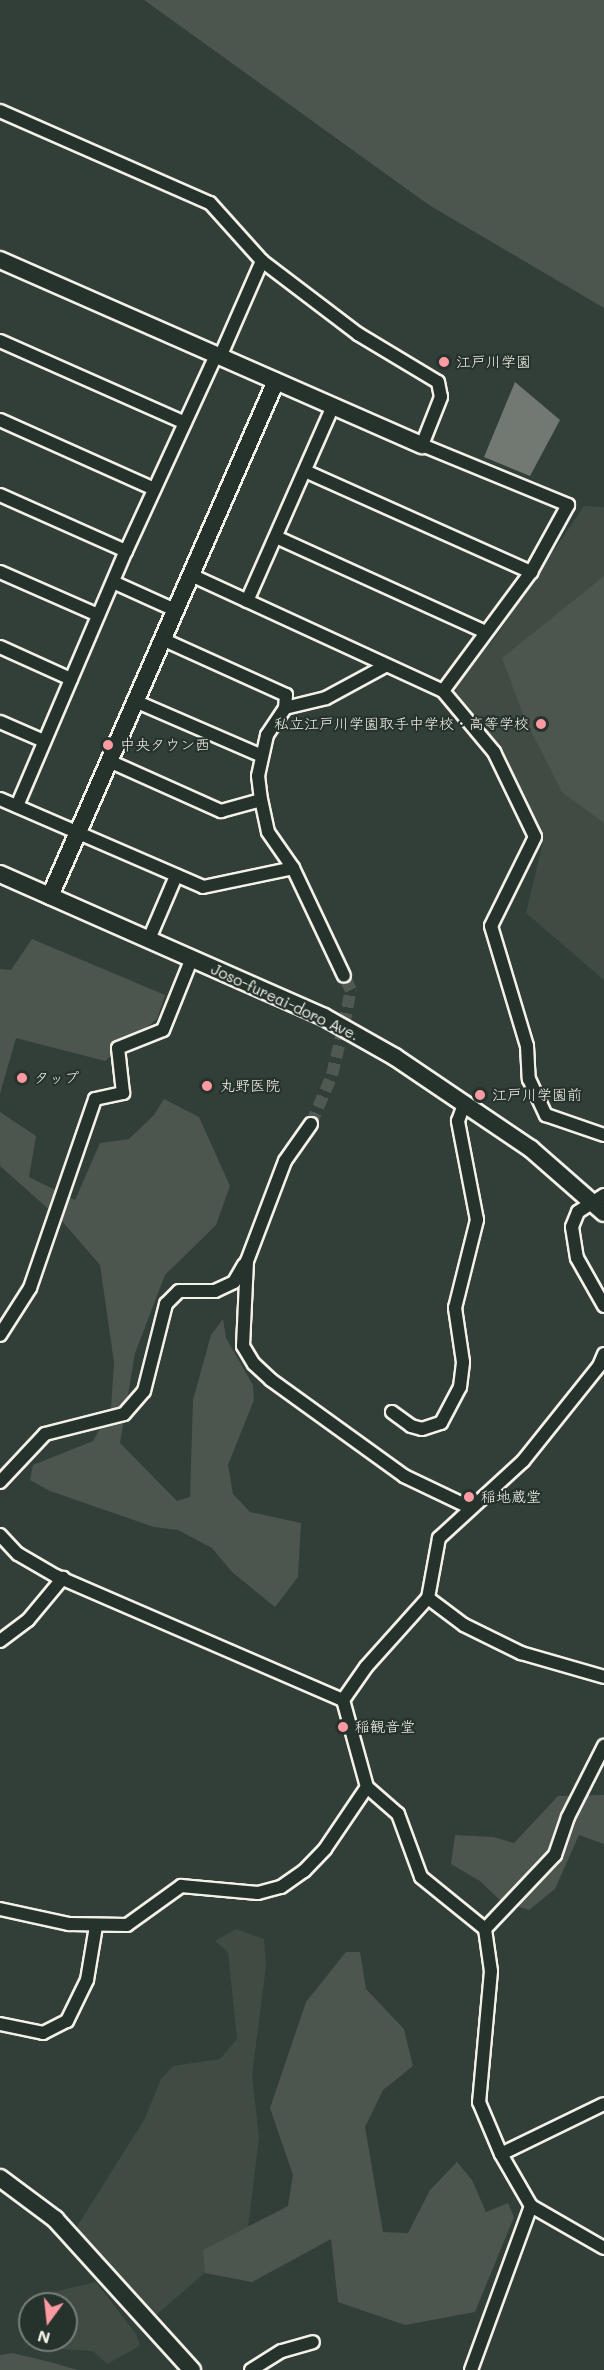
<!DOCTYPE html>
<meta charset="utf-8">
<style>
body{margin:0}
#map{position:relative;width:604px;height:2370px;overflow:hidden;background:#323e38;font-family:Mali,"Klee One",sans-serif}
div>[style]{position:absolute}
.built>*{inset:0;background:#404b44}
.green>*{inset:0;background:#4c564f}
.water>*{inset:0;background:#727972}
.minor-tunnel>*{height:12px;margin-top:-6px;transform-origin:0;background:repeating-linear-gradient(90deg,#4f5952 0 12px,transparent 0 18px)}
.roads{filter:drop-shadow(2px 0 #f4f1e8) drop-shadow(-2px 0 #f4f1e8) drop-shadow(0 2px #f4f1e8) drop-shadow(0 -2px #f4f1e8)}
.minor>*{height:12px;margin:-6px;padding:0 6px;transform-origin:6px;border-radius:6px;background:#26332d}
.tertiary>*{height:16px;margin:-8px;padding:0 8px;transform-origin:8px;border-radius:8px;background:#26332d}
.dots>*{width:16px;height:16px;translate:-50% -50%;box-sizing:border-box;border:3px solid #26332d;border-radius:50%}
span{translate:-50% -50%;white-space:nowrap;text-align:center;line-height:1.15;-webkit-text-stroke:4.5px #26332d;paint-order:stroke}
.poi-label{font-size:15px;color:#f4f1e8}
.left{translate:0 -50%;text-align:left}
.right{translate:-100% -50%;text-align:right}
.street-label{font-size:15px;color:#f4f1e8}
.north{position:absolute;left:18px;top:2292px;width:60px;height:60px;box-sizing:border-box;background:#26332d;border:2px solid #787f78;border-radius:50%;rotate:195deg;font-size:16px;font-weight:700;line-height:24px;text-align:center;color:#f4f1e8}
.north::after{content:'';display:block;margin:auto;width:21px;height:27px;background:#ff9aa2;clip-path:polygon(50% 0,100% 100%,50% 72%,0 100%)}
</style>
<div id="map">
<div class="built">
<i style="clip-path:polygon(584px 506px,604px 507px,604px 980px,526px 913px,543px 842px,509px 765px,500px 748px,456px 700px,455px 685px,494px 639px)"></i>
<i style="clip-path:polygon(236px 1929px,264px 1939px,266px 1966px,252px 2076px,259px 2137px,247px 2236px,155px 2316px,71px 2236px,144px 2120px,161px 2079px,173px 2066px,220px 2059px,237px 2039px,228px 1952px,215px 1941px)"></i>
<i style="clip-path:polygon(96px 2282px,136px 2334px,140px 2346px,107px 2364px,93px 2351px,46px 2348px,45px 2340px,66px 2340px,66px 2304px,41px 2304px,40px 2295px)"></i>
</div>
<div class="green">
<i style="clip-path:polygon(144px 0,604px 0,604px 308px,429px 205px)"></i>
<i style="clip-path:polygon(604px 576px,604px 823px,562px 792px,524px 717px,502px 658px)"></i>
<i style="clip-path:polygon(32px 939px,165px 995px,157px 1019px,105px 1061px,16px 1038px,0 1094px,0 969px,11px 970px)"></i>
<i style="clip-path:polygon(164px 1099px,199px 1117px,230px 1186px,216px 1225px,165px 1275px,135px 1353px,120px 1443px,177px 1501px,190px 1497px,193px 1400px,211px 1335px,223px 1319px,226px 1338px,253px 1385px,254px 1400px,228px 1465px,233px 1494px,250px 1512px,301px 1523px,298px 1577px,275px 1607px,232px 1572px,212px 1548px,178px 1530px,154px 1527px,50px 1491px,30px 1480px,33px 1465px,93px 1441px,111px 1409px,114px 1362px,100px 1265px,62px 1221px,0 1166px,0 1112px,36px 1136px,29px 1177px,75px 1200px,100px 1143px,129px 1139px,154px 1115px)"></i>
<i style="clip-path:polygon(604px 1795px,604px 1844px,579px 1835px,555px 1889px,529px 1910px,502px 1902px,480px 1881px,451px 1864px,455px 1835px,493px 1837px,514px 1843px,558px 1796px)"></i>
<i style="clip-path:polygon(346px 1952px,360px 1952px,366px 1989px,404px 2029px,413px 2066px,383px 2090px,365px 2127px,383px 2232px,408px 2233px,430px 2190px,457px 2162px,472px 2180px,486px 2212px,508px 2203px,514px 2217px,475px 2312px,405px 2325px,338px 2302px,331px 2239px,252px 2282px,205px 2273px,203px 2250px,288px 2206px,293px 2175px,270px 2108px,306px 2002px)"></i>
<i style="clip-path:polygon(12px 2353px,50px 2362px,78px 2370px,0 2370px,0 2355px)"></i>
</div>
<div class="water">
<i style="clip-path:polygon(515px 382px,560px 420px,530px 476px,484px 457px)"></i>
</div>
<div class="minor-tunnel">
<i style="left:311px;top:1124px;width:53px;rotate:-66.8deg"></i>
<i style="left:332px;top:1075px;width:51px;rotate:-76.5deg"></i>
<i style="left:344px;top:1025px;width:36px;rotate:-79deg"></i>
<i style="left:351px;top:990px;width:16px;rotate:-117deg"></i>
</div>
<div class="roads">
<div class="minor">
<i style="left:0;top:111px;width:229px;rotate:23.7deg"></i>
<i style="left:210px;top:203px;width:78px;rotate:48.1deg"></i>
<i style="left:262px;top:261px;width:121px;rotate:37.2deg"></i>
<i style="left:358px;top:334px;width:93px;rotate:31deg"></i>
<i style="left:438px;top:382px;width:15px;rotate:79deg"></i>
<i style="left:441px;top:397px;width:52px;rotate:111.6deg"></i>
<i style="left:422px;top:445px;width:158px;rotate:22.3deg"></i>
<i style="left:568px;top:505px;width:77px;rotate:118.9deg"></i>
<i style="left:531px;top:572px;width:148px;rotate:126.5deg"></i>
<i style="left:0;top:341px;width:202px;rotate:23.9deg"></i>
<i style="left:220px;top:357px;width:105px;rotate:-66.4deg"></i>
<i style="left:0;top:420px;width:169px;rotate:24.1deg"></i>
<i style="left:305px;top:471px;width:248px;rotate:24.1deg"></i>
<i style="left:0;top:495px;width:138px;rotate:24deg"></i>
<i style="left:276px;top:537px;width:230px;rotate:24.4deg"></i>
<i style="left:0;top:572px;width:107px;rotate:23.7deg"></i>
<i style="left:191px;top:575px;width:277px;rotate:24.7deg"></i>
<i style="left:443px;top:691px;width:80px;rotate:50.1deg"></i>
<i style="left:494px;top:752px;width:94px;rotate:64.2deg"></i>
<i style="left:535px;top:837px;width:99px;rotate:116.3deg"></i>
<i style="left:491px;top:926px;width:125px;rotate:73.3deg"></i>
<i style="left:527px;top:1046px;width:33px;rotate:87deg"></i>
<i style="left:529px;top:1079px;width:40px;rotate:65deg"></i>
<i style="left:546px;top:1115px;width:61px;rotate:19deg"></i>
<i style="left:113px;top:582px;width:68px;rotate:24.3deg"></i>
<i style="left:247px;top:601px;width:213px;rotate:-66.2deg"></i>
<i style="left:162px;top:639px;width:136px;rotate:24.3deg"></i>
<i style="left:286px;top:695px;width:13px;rotate:94deg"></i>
<i style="left:0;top:647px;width:78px;rotate:24.3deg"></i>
<i style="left:135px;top:701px;width:136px;rotate:23.4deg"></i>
<i style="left:0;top:722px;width:48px;rotate:23.4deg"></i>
<i style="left:109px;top:761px;width:123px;rotate:24.1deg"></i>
<i style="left:221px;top:811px;width:41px;rotate:-15.4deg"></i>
<i style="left:0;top:799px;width:221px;rotate:23.4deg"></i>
<i style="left:203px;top:887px;width:92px;rotate:-11.9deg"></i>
<i style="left:293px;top:868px;width:44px;rotate:-124.8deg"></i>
<i style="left:268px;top:832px;width:33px;rotate:-102deg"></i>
<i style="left:261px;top:800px;width:24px;rotate:-97deg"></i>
<i style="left:258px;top:776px;width:42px;rotate:-77.6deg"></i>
<i style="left:267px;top:735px;width:32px;rotate:-56deg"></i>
<i style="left:285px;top:708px;width:42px;rotate:-13.7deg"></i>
<i style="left:326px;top:698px;width:67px;rotate:-28.5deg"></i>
<i style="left:17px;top:806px;width:277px;rotate:-66.9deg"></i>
<i style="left:126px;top:551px;width:216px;rotate:-65.3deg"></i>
<i style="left:293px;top:868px;width:119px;rotate:64.7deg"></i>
<i style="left:149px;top:939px;width:69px;rotate:-66.8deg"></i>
<i style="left:311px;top:1124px;width:45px;rotate:125.1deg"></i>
<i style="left:285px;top:1161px;width:107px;rotate:110.8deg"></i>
<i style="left:247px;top:1261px;width:85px;rotate:92.7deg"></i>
<i style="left:243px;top:1346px;width:21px;rotate:59deg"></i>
<i style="left:254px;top:1364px;width:23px;rotate:43deg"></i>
<i style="left:271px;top:1380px;width:164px;rotate:35.8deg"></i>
<i style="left:404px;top:1476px;width:72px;rotate:25.5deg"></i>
<i style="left:604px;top:1195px;width:31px;rotate:147deg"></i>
<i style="left:578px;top:1212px;width:16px;rotate:112deg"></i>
<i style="left:572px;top:1227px;width:31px;rotate:81deg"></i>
<i style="left:577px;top:1258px;width:55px;rotate:60.6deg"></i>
<i style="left:0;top:1335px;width:56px;rotate:-57.4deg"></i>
<i style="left:30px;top:1288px;width:200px;rotate:-71deg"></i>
<i style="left:95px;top:1099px;width:29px;rotate:-12deg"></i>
<i style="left:123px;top:1093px;width:45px;rotate:-96.3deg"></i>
<i style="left:118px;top:1048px;width:48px;rotate:-21.8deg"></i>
<i style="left:163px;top:1030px;width:78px;rotate:-68.1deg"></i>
<i style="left:392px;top:1412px;width:24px;rotate:36deg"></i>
<i style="left:411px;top:1426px;width:11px;rotate:15deg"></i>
<i style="left:422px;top:1429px;width:20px;rotate:-18deg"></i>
<i style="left:441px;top:1423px;width:41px;rotate:-62.2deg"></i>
<i style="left:460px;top:1387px;width:25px;rotate:-83deg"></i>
<i style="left:463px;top:1362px;width:55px;rotate:-98.4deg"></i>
<i style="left:455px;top:1308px;width:91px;rotate:-76deg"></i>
<i style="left:477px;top:1220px;width:101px;rotate:-100.9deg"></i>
<i style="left:458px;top:1121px;width:20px;rotate:-70deg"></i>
<i style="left:0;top:1482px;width:66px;rotate:-46.8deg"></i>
<i style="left:45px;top:1434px;width:81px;rotate:-14.2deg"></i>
<i style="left:124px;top:1414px;width:30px;rotate:-49deg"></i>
<i style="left:144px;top:1391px;width:90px;rotate:-75.8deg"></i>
<i style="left:166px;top:1304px;width:18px;rotate:-45deg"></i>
<i style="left:179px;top:1291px;width:36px"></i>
<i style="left:215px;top:1291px;width:21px;rotate:-25deg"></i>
<i style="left:234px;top:1282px;width:20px;rotate:-60deg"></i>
<i style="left:0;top:1535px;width:26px;rotate:47deg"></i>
<i style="left:18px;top:1554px;width:44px;rotate:30.1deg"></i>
<i style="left:56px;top:1576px;width:313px;rotate:23.4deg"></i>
<i style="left:428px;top:1598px;width:45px;rotate:36.9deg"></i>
<i style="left:464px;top:1625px;width:64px;rotate:26.2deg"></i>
<i style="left:521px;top:1653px;width:86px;rotate:16.1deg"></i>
<i style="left:0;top:1641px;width:35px;rotate:-37deg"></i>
<i style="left:28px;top:1620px;width:55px;rotate:-50.2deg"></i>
<i style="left:367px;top:1787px;width:41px;rotate:41.1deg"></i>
<i style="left:398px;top:1814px;width:67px;rotate:69.9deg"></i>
<i style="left:421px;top:1877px;width:82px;rotate:39.1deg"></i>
<i style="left:485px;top:1929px;width:42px;rotate:81.9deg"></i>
<i style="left:491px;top:1971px;width:132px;rotate:95.2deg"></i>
<i style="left:479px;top:2102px;width:56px;rotate:67.1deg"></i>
<i style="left:501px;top:2154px;width:60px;rotate:60deg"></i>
<i style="left:531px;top:2206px;width:84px;rotate:29.9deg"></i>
<i style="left:0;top:1909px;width:71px;rotate:12.3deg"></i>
<i style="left:69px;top:1924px;width:58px;rotate:1deg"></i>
<i style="left:127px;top:1925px;width:67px;rotate:-35.8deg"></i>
<i style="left:181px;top:1886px;width:77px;rotate:5.2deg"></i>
<i style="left:258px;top:1893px;width:24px;rotate:-15deg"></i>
<i style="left:281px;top:1887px;width:28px;rotate:-35deg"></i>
<i style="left:304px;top:1871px;width:30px;rotate:-46deg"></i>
<i style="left:325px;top:1849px;width:75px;rotate:-55.9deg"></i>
<i style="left:367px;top:1787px;width:90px;rotate:-105.4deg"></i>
<i style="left:343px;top:1700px;width:40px;rotate:-55.1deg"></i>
<i style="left:366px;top:1667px;width:93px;rotate:-48.1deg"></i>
<i style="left:428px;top:1598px;width:61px;rotate:-79.6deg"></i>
<i style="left:439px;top:1538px;width:114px;rotate:-42.5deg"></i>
<i style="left:523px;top:1461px;width:122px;rotate:-51.3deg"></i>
<i style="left:599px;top:1366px;width:13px;rotate:-67deg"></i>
<i style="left:485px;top:1929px;width:102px;rotate:-46.6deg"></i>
<i style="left:555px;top:1855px;width:40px;rotate:-71.1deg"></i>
<i style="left:568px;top:1817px;width:80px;rotate:-63.1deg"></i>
<i style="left:0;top:2024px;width:44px;rotate:11.8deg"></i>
<i style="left:43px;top:2033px;width:27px;rotate:-27deg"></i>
<i style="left:67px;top:2021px;width:46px;rotate:-64deg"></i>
<i style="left:87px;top:1980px;width:55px;rotate:-80.5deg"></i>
<i style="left:501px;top:2154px;width:114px;rotate:-25.9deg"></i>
<i style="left:251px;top:2370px;width:36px;rotate:-32deg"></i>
<i style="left:282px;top:2351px;width:32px;rotate:-16deg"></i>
<i style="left:471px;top:2370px;width:175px;rotate:-69.9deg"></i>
</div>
<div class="tertiary">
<i style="left:0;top:260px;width:461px;rotate:23.7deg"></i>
<i style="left:0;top:874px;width:354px;rotate:23.8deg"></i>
<i style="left:324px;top:1017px;width:81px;rotate:29.4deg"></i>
<i style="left:395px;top:1057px;width:164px;rotate:34.1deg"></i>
<i style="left:531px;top:1149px;width:97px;rotate:41.2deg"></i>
<i style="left:50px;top:896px;width:562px;rotate:-66.31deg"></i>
<i style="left:0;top:2178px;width:69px;rotate:36.7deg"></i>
<i style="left:55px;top:2219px;width:204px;rotate:47.8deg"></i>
</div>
</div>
<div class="dots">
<i style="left:444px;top:362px;background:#ff9aa2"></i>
<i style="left:541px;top:724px;background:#ff9aa2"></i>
<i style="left:108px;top:745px;background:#ff9aa2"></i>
<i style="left:22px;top:1078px;background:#ff9aa2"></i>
<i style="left:207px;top:1086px;background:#ff9aa2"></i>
<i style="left:480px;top:1095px;background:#ff9aa2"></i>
<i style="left:469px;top:1497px;background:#ff9aa2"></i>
<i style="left:343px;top:1727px;background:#ff9aa2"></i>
</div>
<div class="poi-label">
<span class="left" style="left:456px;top:362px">江戸川学園</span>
<span class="right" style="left:529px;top:724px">私立江戸川学園取手中学校・高等学校</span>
<span class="left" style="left:120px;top:745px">中央タウン西</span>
<span class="left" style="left:34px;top:1078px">タップ</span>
<span class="left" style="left:220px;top:1086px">丸野医院</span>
<span class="left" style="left:492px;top:1095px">江戸川学園前</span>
<span class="left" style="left:481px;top:1497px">稲地蔵堂</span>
<span class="left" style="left:355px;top:1727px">稲観音堂</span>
</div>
<div class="street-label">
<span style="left:285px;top:1002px;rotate:25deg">Joso-fureai-doro Ave.</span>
</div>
<div class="north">N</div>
</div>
